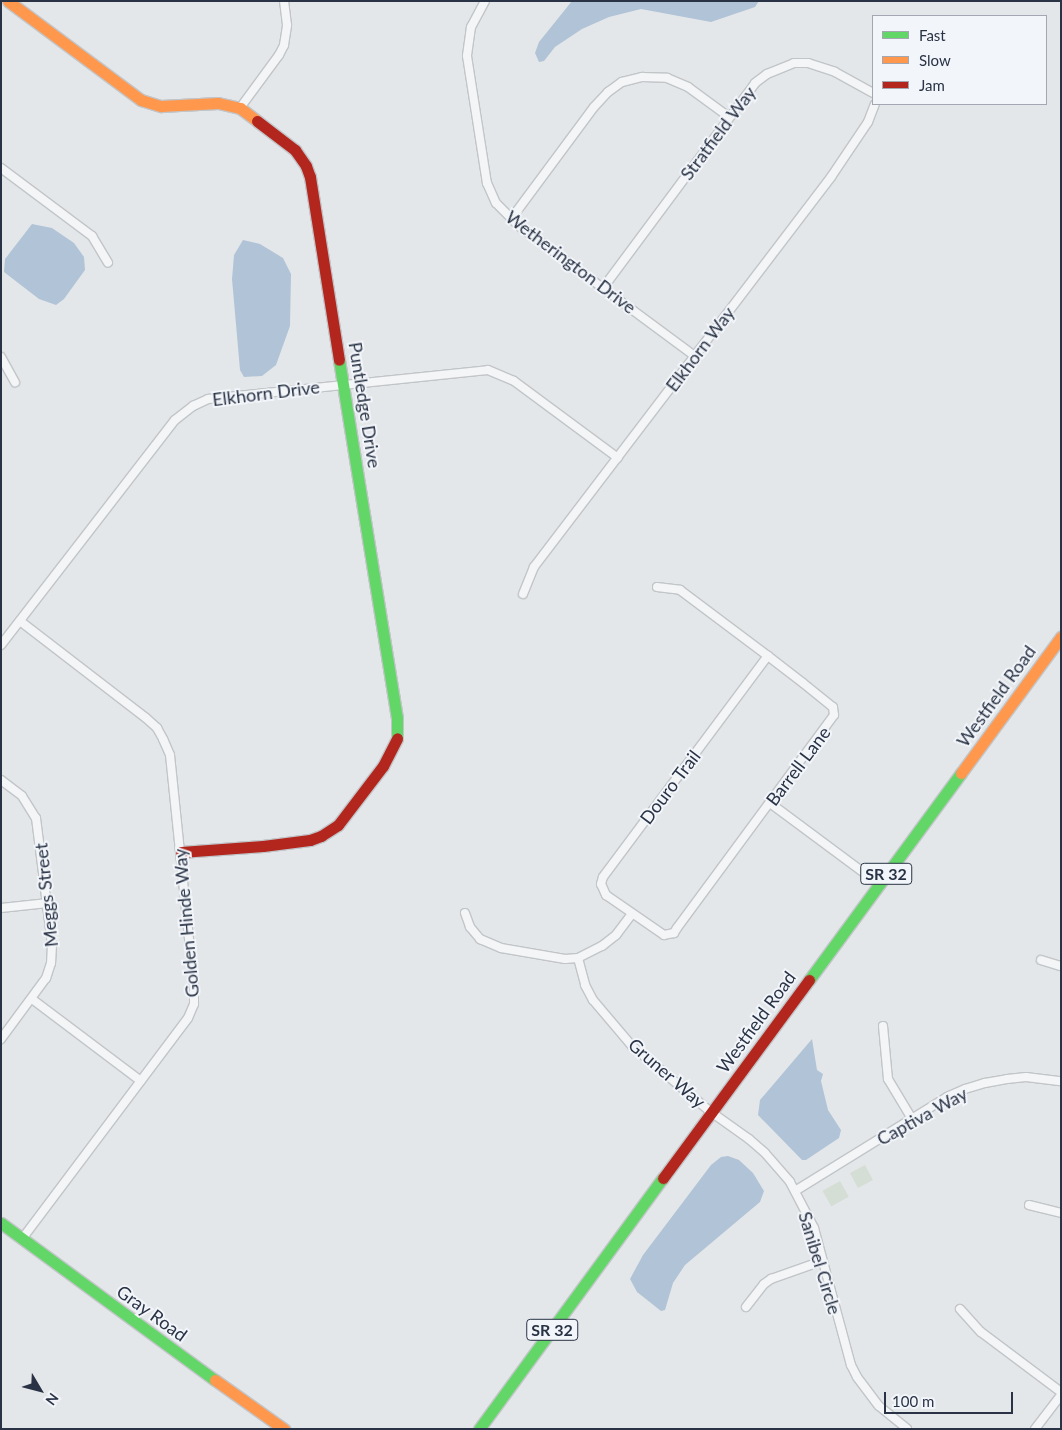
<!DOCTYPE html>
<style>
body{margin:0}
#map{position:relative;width:1062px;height:1430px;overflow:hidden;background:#e4e7ea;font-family:Lato,sans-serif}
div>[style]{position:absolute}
.green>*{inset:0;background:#d5ded5;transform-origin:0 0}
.water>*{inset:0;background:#b1c3d6}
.roads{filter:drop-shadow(1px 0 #c2c5c8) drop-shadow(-1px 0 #c2c5c8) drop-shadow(0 1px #c2c5c8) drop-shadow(0 -1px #c2c5c8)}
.street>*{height:8px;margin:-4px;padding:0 4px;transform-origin:4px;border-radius:4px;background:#f3f5f6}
.fast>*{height:11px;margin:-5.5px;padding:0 5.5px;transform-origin:5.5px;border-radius:5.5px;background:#63d668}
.slow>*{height:11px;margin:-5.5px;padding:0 5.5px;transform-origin:5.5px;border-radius:5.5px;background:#ff974d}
.jam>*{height:11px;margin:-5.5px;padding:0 5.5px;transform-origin:5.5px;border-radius:5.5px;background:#b3261e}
span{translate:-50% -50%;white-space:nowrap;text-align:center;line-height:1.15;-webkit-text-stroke:4px #f2f5f9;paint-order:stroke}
.shield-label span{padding:1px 4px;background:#f2f5f9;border:1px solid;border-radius:4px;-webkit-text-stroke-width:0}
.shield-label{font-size:16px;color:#293345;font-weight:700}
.street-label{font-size:18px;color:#293345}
.frame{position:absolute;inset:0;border:2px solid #293345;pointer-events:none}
.legend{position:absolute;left:872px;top:15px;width:175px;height:90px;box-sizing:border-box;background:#f2f5f9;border:1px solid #a2a7b1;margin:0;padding:6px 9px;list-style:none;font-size:15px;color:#293345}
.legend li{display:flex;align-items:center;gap:10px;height:25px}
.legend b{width:25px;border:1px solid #a2a7b1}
.north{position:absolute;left:15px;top:1365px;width:50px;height:50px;-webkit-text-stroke:4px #f2f5f9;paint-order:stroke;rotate:127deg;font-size:14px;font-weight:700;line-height:20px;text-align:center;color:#293345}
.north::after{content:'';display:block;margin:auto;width:18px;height:22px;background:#293345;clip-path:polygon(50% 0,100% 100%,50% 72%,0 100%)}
.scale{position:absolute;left:884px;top:1392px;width:129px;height:22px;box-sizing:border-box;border:2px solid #293345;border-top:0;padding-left:6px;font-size:15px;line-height:18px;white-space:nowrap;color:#293345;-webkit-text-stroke:4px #f2f5f9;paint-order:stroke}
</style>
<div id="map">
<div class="green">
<i style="left:865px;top:1165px;width:17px;height:17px;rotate:62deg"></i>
<i style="left:840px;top:1181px;width:18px;height:20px;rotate:61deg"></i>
</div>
<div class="water">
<i style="clip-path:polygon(572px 1px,759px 1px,755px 7px,711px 22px,641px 9px,609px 17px,582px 29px,555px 47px,544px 61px,539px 62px,535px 53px,539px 42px)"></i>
<i style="clip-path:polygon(32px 224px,52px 228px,74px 243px,84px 257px,85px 270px,64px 299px,56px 305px,39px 299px,4px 272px,5px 259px)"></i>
<i style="clip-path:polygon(243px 240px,260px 244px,283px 258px,291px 274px,290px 326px,276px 365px,262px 376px,244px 377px,240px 370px,232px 279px,234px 255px)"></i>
<i style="clip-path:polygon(812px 1039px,817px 1070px,823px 1074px,821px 1081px,828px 1110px,841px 1130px,839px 1138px,806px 1160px,802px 1160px,758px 1115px,760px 1100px)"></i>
<i style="clip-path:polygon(728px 1156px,739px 1160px,753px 1173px,764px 1191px,760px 1202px,685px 1265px,673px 1283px,665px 1310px,661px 1311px,637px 1292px,630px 1279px,643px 1255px,711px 1165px,721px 1157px)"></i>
</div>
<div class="roads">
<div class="street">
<i style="left:485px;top:1px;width:30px;rotate:118deg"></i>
<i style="left:471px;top:27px;width:29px;rotate:98deg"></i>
<i style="left:467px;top:56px;width:129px;rotate:81.1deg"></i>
<i style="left:487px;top:183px;width:22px;rotate:66deg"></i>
<i style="left:496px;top:203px;width:33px;rotate:45deg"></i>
<i style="left:519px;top:226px;width:219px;rotate:36.5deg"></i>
<i style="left:240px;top:108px;width:66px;rotate:-53.7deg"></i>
<i style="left:279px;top:55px;width:11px;rotate:-63deg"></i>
<i style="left:284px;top:45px;width:20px;rotate:-81deg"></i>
<i style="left:287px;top:25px;width:24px;rotate:-97deg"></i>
<i style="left:1px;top:168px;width:114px;rotate:36.8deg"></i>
<i style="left:92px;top:236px;width:31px;rotate:59deg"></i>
<i style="left:511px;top:219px;width:139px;rotate:-53.5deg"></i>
<i style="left:594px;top:107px;width:21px;rotate:-47deg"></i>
<i style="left:608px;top:92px;width:17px;rotate:-36deg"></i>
<i style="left:622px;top:82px;width:21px;rotate:-14deg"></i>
<i style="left:642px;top:77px;width:25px;rotate:2deg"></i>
<i style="left:667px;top:78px;width:23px;rotate:23deg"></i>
<i style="left:688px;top:87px;width:51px;rotate:36.2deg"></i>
<i style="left:603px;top:288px;width:255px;rotate:-53.4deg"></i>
<i style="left:755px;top:83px;width:15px;rotate:-37deg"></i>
<i style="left:767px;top:74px;width:29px;rotate:-22deg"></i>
<i style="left:794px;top:63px;width:14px"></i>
<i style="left:808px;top:63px;width:28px;rotate:18deg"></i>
<i style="left:835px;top:72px;width:43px;rotate:28.9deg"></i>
<i style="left:1px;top:357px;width:29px;rotate:61deg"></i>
<i style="left:657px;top:587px;width:23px;rotate:7deg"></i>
<i style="left:680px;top:590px;width:110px;rotate:36.9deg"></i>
<i style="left:768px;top:656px;width:44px;rotate:37.6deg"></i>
<i style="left:803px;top:683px;width:38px;rotate:39deg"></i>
<i style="left:833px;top:707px;width:8px;rotate:83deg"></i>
<i style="left:834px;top:715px;width:265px;rotate:126.4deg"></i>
<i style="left:677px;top:928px;width:6px;rotate:121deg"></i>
<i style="left:674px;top:933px;width:10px;rotate:169deg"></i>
<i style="left:664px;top:935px;width:70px;rotate:-145.4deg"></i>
<i style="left:606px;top:895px;width:12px;rotate:-114deg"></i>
<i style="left:601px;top:884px;width:7px;rotate:-74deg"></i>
<i style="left:603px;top:877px;width:276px;rotate:-53.3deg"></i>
<i style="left:523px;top:594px;width:29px;rotate:-68deg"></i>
<i style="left:534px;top:567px;width:490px;rotate:-52.7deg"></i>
<i style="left:831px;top:177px;width:66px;rotate:-56.1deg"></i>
<i style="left:868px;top:122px;width:19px;rotate:-69deg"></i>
<i style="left:20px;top:621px;width:159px;rotate:37.6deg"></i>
<i style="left:146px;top:718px;width:15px;rotate:42deg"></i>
<i style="left:157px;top:728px;width:13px;rotate:61deg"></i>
<i style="left:163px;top:739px;width:17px;rotate:66deg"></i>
<i style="left:170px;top:755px;width:233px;rotate:84.1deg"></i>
<i style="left:194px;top:987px;width:17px;rotate:90deg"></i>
<i style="left:194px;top:1004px;width:15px;rotate:113deg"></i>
<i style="left:188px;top:1018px;width:276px;rotate:126.9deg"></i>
<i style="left:1px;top:645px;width:284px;rotate:-52.3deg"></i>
<i style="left:175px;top:420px;width:23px;rotate:-38deg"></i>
<i style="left:193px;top:406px;width:17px;rotate:-25deg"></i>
<i style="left:208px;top:399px;width:281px;rotate:-5.9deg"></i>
<i style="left:488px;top:370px;width:28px;rotate:23deg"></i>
<i style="left:514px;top:381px;width:129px;rotate:36.5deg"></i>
<i style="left:1px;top:780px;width:26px;rotate:37deg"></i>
<i style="left:22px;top:796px;width:26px;rotate:58deg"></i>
<i style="left:36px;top:818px;width:128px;rotate:82.8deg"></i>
<i style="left:52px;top:945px;width:18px;rotate:93deg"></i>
<i style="left:51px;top:963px;width:16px;rotate:108deg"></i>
<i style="left:46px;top:978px;width:76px;rotate:126.4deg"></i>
<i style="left:770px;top:803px;width:136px;rotate:36.6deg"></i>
<i style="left:1px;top:908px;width:47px;rotate:-6.1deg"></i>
<i style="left:465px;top:913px;width:15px;rotate:70deg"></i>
<i style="left:470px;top:927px;width:16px;rotate:50deg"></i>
<i style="left:480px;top:939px;width:23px;rotate:23deg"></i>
<i style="left:501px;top:948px;width:65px;rotate:9.8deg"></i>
<i style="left:565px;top:959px;width:13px;rotate:-4deg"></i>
<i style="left:578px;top:958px;width:27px;rotate:-27deg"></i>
<i style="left:602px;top:946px;width:18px;rotate:-38deg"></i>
<i style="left:616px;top:935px;width:26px;rotate:-53deg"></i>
<i style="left:578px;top:958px;width:28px;rotate:75deg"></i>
<i style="left:585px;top:985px;width:17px;rotate:62deg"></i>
<i style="left:593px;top:1000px;width:60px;rotate:49.7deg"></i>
<i style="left:632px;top:1046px;width:103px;rotate:39.9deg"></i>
<i style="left:711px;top:1112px;width:47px;rotate:35.4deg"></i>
<i style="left:749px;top:1139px;width:21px;rotate:41deg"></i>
<i style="left:765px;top:1153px;width:38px;rotate:49deg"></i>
<i style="left:790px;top:1182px;width:52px;rotate:62.4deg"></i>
<i style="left:814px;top:1228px;width:142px;rotate:74.9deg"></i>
<i style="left:851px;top:1365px;width:13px;rotate:63deg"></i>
<i style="left:857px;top:1377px;width:36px;rotate:53deg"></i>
<i style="left:879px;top:1406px;width:36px;rotate:39deg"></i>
<i style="left:1041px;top:960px;width:21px;rotate:17deg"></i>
<i style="left:32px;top:999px;width:136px;rotate:37deg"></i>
<i style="left:883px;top:1026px;width:53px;rotate:84.6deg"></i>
<i style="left:888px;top:1079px;width:47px;rotate:59deg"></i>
<i style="left:795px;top:1191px;width:179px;rotate:-31.7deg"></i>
<i style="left:947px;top:1097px;width:20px;rotate:-24deg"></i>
<i style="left:965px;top:1089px;width:21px;rotate:-17deg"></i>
<i style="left:985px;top:1083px;width:22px;rotate:-10deg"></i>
<i style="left:1007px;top:1079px;width:19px;rotate:-6deg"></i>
<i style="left:1026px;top:1077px;width:35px;rotate:7deg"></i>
<i style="left:1029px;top:1205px;width:33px;rotate:14deg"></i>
<i style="left:746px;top:1307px;width:29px;rotate:-52deg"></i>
<i style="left:764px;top:1284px;width:9px;rotate:-36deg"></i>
<i style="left:771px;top:1279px;width:54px;rotate:-19.4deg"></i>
<i style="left:960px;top:1309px;width:31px;rotate:48deg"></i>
<i style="left:981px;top:1332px;width:100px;rotate:36.9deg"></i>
<i style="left:1035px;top:1429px;width:43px;rotate:-52.6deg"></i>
</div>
<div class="fast">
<i style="left:339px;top:360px;width:363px;rotate:80.8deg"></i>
<i style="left:397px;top:718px;width:20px;rotate:90deg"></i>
<i style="left:809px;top:980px;width:257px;rotate:-53.7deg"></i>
<i style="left:1px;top:1223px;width:265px;rotate:36.3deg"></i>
<i style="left:479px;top:1429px;width:311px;rotate:-53.8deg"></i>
</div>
<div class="slow">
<i style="left:8px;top:1px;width:166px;rotate:36.7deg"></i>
<i style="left:141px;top:100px;width:21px;rotate:17deg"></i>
<i style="left:161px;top:106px;width:57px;rotate:-3deg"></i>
<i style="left:218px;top:103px;width:23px;rotate:13deg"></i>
<i style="left:240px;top:108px;width:21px;rotate:37deg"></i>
<i style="left:961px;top:773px;width:169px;rotate:-53.7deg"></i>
<i style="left:215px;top:1380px;width:85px;rotate:35.4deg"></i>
</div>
<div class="jam">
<i style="left:257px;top:121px;width:48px;rotate:37.3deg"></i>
<i style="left:295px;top:150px;width:19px;rotate:55deg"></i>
<i style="left:306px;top:166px;width:12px;rotate:70deg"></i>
<i style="left:310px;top:177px;width:185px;rotate:81deg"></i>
<i style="left:181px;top:852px;width:82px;rotate:-4.2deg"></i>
<i style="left:263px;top:846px;width:47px;rotate:-7.3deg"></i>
<i style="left:310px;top:840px;width:12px;rotate:-20deg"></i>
<i style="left:321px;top:836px;width:20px;rotate:-33deg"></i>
<i style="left:338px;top:825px;width:74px;rotate:-52.7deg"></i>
<i style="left:383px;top:766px;width:31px;rotate:-63deg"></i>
<i style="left:663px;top:1178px;width:246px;rotate:-53.6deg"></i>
</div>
</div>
<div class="shield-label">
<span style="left:886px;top:874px">SR 32</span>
<span style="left:552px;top:1330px">SR 32</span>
</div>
<div class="street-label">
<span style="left:718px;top:133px;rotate:-53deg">Stratfield Way</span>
<span style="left:571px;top:262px;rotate:37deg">Wetherington Drive</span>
<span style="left:700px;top:349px;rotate:-53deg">Elkhorn Way</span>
<span style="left:266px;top:393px;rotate:-7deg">Elkhorn Drive</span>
<span style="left:365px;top:405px;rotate:81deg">Puntledge Drive</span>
<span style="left:996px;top:696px;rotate:-54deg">Westfield Road</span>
<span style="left:798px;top:766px;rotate:-53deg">Barrell Lane</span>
<span style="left:670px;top:787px;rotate:-53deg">Douro Trail</span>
<span style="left:46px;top:895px;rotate:-96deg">Meggs Street</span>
<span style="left:186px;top:923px;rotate:-95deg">Golden Hinde Way</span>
<span style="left:756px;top:1022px;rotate:-54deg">Westfield Road</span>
<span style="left:667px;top:1073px;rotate:41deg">Gruner Way</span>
<span style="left:922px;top:1116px;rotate:-29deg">Captiva Way</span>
<span style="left:820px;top:1263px;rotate:73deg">Sanibel Circle</span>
<span style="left:152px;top:1313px;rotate:36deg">Gray Road</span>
</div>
<div class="frame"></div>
<ul class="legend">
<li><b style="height:6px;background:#63d668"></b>Fast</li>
<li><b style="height:6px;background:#ff974d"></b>Slow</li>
<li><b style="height:6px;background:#b3261e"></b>Jam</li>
</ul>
<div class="north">N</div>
<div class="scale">100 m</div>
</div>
